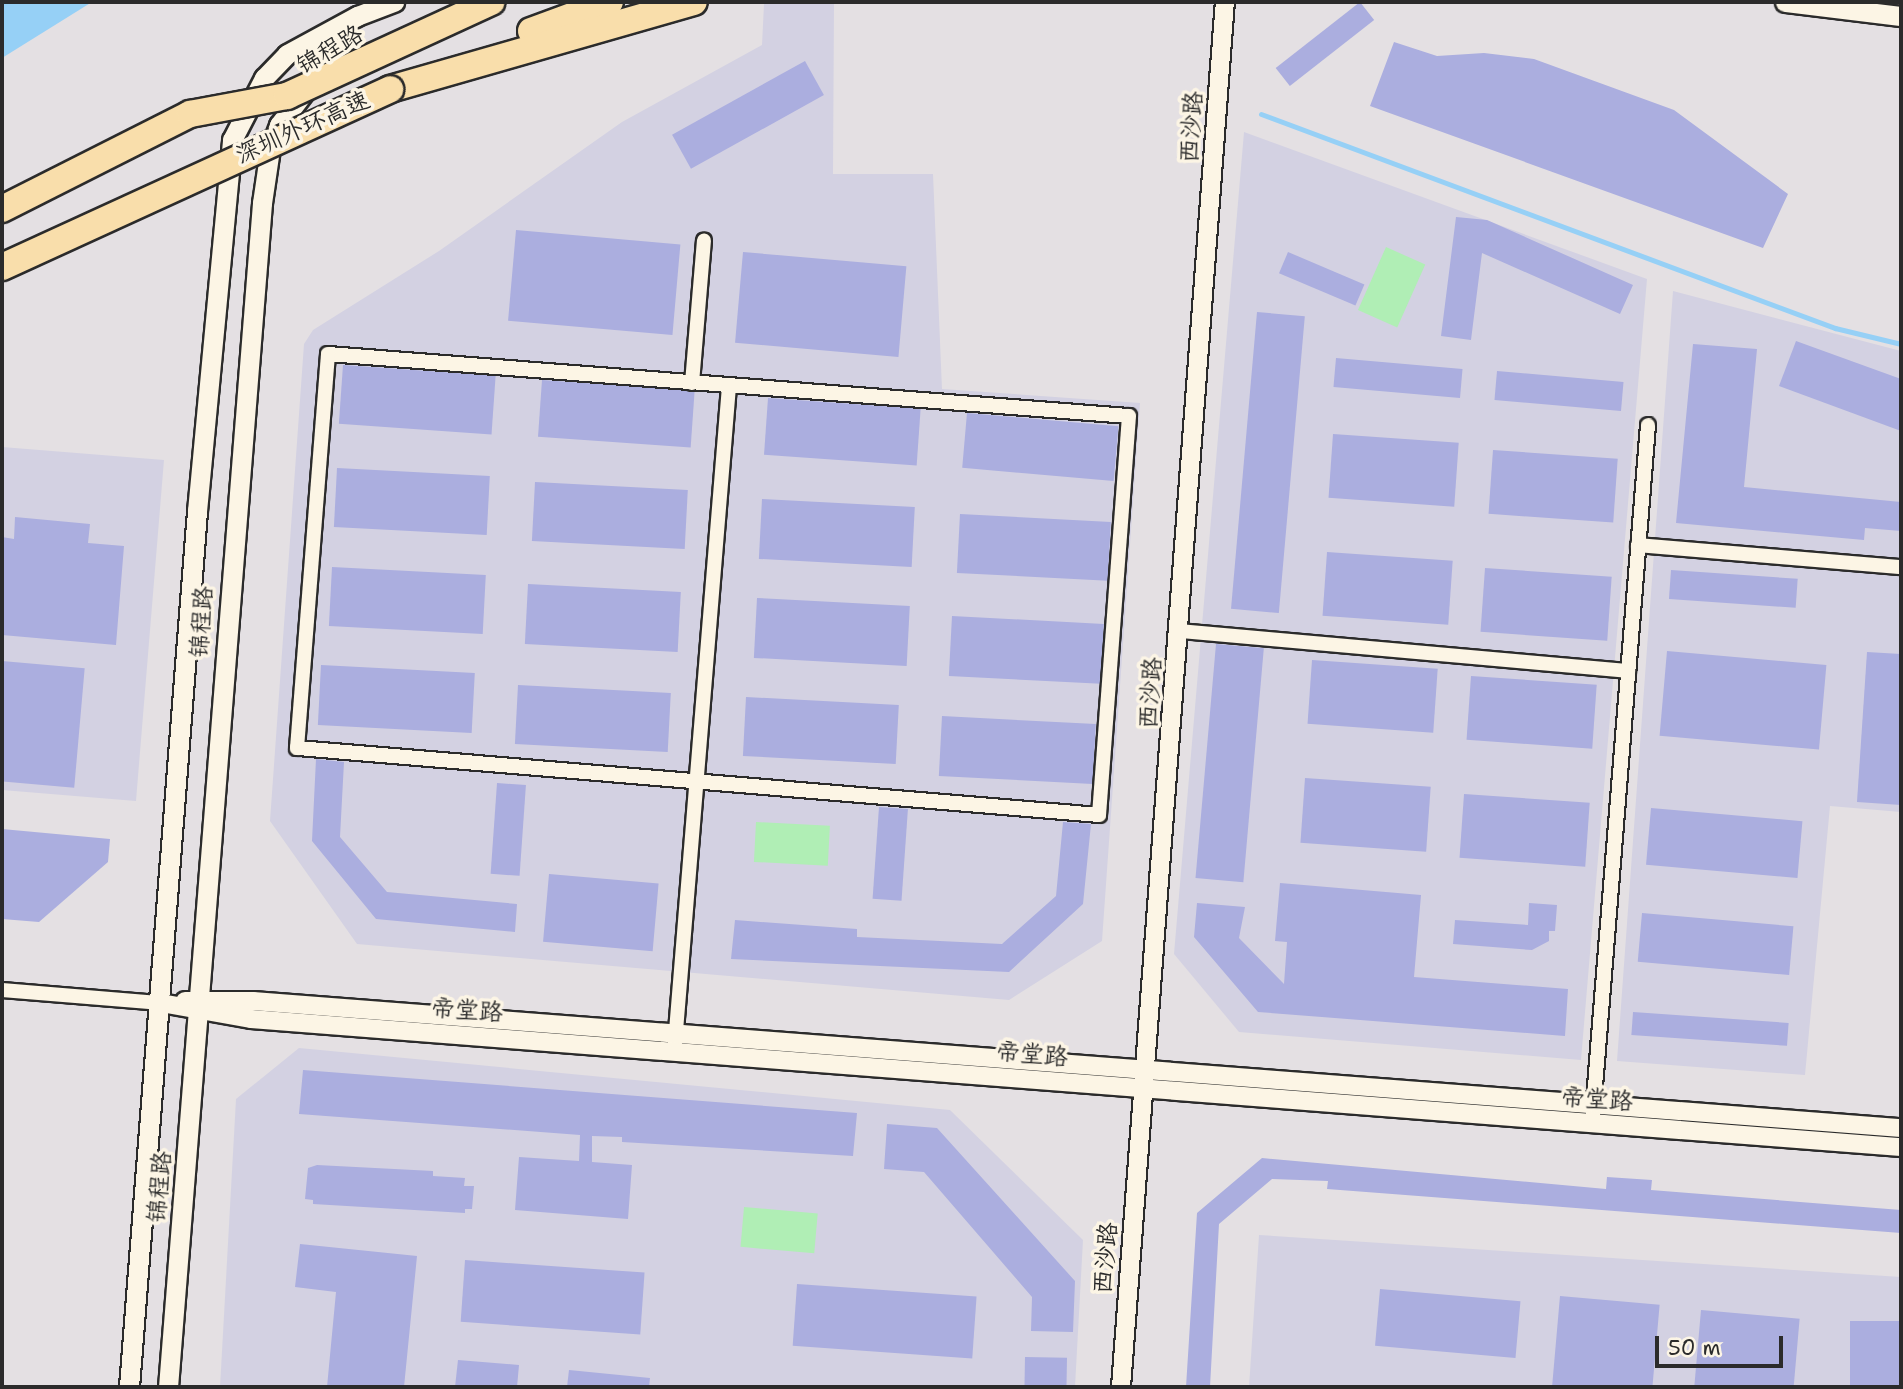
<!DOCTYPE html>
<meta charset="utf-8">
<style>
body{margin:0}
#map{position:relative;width:1903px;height:1389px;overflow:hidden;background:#e4e0e3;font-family:"Shantell Sans","LXGW WenKai TC",sans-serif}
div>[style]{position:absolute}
.built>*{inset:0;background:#d3d1e2}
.green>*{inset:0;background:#b0eeb5;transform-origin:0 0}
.water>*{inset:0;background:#96d0f6}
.stream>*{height:5px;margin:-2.5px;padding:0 2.5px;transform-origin:2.5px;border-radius:2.5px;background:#96d0f6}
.building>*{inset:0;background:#abaedf;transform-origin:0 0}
.roads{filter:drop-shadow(2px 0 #2b2b2b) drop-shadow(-2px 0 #2b2b2b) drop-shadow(0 2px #2b2b2b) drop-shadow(0 -2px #2b2b2b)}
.minor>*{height:14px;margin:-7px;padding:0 7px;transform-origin:7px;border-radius:7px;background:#fcf5e5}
.tertiary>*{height:18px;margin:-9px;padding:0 9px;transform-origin:9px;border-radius:9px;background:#fcf5e5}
.secondary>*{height:19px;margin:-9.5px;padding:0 9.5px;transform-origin:9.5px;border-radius:9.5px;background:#fcf5e5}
.motorway>*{height:26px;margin:-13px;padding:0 13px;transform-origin:13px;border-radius:13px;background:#f9deab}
.bridges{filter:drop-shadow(2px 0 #2b2b2b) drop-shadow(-2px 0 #2b2b2b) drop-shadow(0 2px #2b2b2b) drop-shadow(0 -2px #2b2b2b)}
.motorway-bridge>*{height:26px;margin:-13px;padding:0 13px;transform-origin:13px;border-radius:13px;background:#f9deab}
span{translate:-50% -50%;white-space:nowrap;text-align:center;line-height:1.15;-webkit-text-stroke:7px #fcf5e5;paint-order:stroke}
.street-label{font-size:24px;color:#2b2b2b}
.frame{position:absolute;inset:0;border:4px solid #2b2b2b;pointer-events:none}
.scale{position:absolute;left:1655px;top:1336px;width:128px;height:32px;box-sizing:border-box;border:4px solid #2b2b2b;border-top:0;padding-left:9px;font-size:21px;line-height:24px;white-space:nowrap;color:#2b2b2b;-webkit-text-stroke:5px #fcf5e5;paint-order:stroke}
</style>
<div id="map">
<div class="built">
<i style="clip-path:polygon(764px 4px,834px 4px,833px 174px,933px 174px,942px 389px,1140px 403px,1102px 941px,1009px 1000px,357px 944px,270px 821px,304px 344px,313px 330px,439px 251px,622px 122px,762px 45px)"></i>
<i style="clip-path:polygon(1244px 132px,1647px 279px,1581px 1060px,1239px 1032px,1174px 954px)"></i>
<i style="clip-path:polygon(1673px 291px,1901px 351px,1901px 812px,1830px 806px,1805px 1075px,1617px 1061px)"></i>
<i style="clip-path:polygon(2px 447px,164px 460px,136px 801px,2px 790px)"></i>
<i style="clip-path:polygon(299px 1048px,950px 1110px,1083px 1240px,1075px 1387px,220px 1387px,236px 1099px)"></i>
<i style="clip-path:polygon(1259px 1235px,1901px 1277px,1901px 1387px,1249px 1387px)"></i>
</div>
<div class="green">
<i style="left:1386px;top:247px;width:43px;height:69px;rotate:24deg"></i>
<i style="left:756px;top:822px;width:74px;height:40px;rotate:3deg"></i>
<i style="left:744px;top:1207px;width:74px;height:40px;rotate:5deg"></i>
</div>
<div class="water">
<i style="clip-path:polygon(2px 2px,92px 2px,2px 58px)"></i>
</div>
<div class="stream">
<i style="left:1261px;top:114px;width:613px;rotate:20.45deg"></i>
<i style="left:1835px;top:328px;width:68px;rotate:13.6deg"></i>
</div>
<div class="building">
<i style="left:1360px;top:2px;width:23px;height:107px;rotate:52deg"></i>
<i style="clip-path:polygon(1394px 42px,1437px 56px,1484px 53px,1534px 59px,1674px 110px,1788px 194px,1763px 248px,1370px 106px)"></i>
<i style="left:805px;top:61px;width:39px;height:152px;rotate:61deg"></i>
<i style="clip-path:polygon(1456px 217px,1487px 220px,1633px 285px,1620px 314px,1482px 253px,1471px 340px,1441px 336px)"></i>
<i style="left:516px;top:230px;width:165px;height:91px;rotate:5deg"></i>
<i style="left:743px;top:252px;width:164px;height:91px;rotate:5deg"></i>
<i style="left:1288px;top:252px;width:83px;height:23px;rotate:23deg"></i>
<i style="left:1257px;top:312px;width:48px;height:298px;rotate:5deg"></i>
<i style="clip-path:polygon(1796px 341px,1901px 379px,1901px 431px,1779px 386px)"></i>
<i style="clip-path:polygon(1693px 344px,1757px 349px,1744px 487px,1901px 502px,1901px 531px,1865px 528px,1864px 540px,1676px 523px)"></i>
<i style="left:1336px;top:358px;width:127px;height:29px;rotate:5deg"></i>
<i style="left:343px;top:365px;width:153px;height:59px;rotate:4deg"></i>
<i style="left:1497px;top:371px;width:127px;height:29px;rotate:5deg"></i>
<i style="left:542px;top:380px;width:153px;height:57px;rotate:4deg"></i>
<i style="left:768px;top:398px;width:153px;height:57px;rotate:4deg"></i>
<i style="left:967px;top:413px;width:152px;height:55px;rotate:5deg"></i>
<i style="left:1333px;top:434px;width:126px;height:64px;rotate:4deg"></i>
<i style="left:1493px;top:450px;width:125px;height:64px;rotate:4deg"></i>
<i style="left:337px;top:468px;width:153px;height:59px;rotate:3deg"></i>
<i style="left:535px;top:482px;width:153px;height:59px;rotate:3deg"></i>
<i style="left:762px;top:499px;width:153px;height:60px;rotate:3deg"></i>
<i style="left:960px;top:514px;width:151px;height:59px;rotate:3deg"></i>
<i style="clip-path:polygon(15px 517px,90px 524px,88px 543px,124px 546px,116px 645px,2px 635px,2px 537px,14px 539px)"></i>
<i style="left:1327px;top:552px;width:126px;height:64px;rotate:4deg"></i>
<i style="left:332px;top:567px;width:154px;height:59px;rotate:3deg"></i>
<i style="left:1485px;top:568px;width:127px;height:64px;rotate:4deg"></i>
<i style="left:1671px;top:570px;width:127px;height:29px;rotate:4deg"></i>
<i style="left:528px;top:584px;width:153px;height:60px;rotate:3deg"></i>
<i style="left:757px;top:598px;width:153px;height:60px;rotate:3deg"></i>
<i style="left:952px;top:616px;width:152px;height:60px;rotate:3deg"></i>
<i style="left:1216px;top:644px;width:48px;height:235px;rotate:5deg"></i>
<i style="left:1667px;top:651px;width:160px;height:85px;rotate:5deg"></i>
<i style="clip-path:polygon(1867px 652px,1901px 654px,1901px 805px,1857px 802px)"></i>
<i style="left:1312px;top:660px;width:126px;height:64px;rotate:4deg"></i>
<i style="left:2px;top:661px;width:83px;height:120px;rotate:5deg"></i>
<i style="left:321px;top:665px;width:154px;height:60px;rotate:3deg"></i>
<i style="left:1471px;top:676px;width:126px;height:64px;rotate:4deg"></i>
<i style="left:518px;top:685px;width:153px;height:59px;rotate:3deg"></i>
<i style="left:746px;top:697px;width:153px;height:59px;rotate:3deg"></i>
<i style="left:942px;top:716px;width:154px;height:60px;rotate:3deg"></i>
<i style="clip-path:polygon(316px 759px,344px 762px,340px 837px,387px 892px,517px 904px,515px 932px,376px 919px,312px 841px)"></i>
<i style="left:1305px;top:778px;width:126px;height:65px;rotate:4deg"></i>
<i style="left:497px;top:783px;width:29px;height:91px;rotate:4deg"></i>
<i style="left:1464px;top:794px;width:126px;height:64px;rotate:4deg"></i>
<i style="left:879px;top:807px;width:29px;height:92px;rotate:4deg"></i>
<i style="left:1651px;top:808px;width:152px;height:57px;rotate:5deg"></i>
<i style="clip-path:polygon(1063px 822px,1091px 824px,1083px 904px,1009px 972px,731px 959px,735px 920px,857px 929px,857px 937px,1002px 944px,1056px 896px)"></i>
<i style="clip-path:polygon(2px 829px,110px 839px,108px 862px,39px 922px,2px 919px)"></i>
<i style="left:549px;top:874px;width:110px;height:68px;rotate:5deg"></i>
<i style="clip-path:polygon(1280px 883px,1421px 895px,1414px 977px,1568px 989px,1565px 1036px,1258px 1012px,1194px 937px,1197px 903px,1245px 907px,1239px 938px,1284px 984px,1287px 942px,1275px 941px)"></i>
<i style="clip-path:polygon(1529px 903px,1557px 905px,1555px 931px,1549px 931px,1549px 941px,1532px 950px,1453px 944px,1455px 920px,1528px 925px)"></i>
<i style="left:1642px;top:913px;width:152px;height:49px;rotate:5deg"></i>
<i style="left:1633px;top:1012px;width:156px;height:23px;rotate:4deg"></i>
<i style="clip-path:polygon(303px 1070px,857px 1113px,853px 1156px,622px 1142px,622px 1137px,592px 1136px,592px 1162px,632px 1165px,628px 1219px,515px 1210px,519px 1157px,579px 1161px,580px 1135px,299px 1114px)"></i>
<i style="clip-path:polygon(887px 1124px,937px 1128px,1075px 1281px,1073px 1332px,1031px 1331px,1032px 1297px,924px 1172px,884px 1169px)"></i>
<i style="clip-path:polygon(1262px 1158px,1606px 1189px,1607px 1177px,1652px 1180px,1651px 1190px,1901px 1210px,1901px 1233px,1327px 1189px,1328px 1181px,1272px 1179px,1219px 1224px,1210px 1387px,1186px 1387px,1197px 1213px)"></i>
<i style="clip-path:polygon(317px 1165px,433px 1171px,433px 1176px,465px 1178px,464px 1186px,474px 1186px,472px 1209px,465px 1209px,465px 1213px,313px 1204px,313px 1200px,305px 1199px,308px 1168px)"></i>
<i style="clip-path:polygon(300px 1244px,417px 1256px,404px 1387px,327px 1387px,336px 1292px,295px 1287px)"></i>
<i style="left:465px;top:1260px;width:180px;height:62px;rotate:4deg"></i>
<i style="left:797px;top:1284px;width:180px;height:62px;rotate:4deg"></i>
<i style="left:1380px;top:1289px;width:141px;height:57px;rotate:5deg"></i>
<i style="left:1560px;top:1296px;width:100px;height:91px;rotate:5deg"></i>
<i style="left:1701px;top:1310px;width:99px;height:77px;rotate:5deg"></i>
<i style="left:1850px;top:1321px;width:51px;height:66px"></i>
<i style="left:1025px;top:1357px;width:42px;height:30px;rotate:1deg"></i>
<i style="clip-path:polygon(458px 1360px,519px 1365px,517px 1387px,455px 1387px)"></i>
<i style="clip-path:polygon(569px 1370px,650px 1378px,649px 1387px,567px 1387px)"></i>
</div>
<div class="roads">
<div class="minor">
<i style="left:328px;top:354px;width:803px;rotate:4.43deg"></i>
<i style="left:1129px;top:416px;width:400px;rotate:94.3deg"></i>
<i style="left:1099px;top:815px;width:805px;rotate:-175.22deg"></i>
<i style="left:297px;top:748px;width:395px;rotate:-85.5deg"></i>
<i style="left:692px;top:383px;width:143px;rotate:-85.2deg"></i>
<i style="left:1638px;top:545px;width:264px;rotate:4.8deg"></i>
<i style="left:1180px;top:631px;width:450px;rotate:5.1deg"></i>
<i style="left:2px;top:990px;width:160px;rotate:4.7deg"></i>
<i style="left:675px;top:1043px;width:659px;rotate:-85.3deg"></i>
<i style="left:1592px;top:1124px;width:701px;rotate:-85.42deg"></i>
</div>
<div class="tertiary">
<i style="left:185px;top:1001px;width:68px"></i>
<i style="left:253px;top:1001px;width:1653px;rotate:4.41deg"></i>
<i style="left:161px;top:1003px;width:91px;rotate:10.1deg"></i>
<i style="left:251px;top:1019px;width:1655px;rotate:4.44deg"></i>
<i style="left:1121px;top:1387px;width:1389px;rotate:-85.71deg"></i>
</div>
<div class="secondary">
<i style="left:1785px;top:2px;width:117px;rotate:6.9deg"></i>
<i style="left:129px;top:1387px;width:879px;rotate:-85.56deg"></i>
<i style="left:197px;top:511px;width:373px;rotate:-84.6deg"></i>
<i style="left:232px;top:140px;width:70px;rotate:-62.7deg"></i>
<i style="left:264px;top:78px;width:33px;rotate:-46deg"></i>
<i style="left:287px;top:54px;width:80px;rotate:-28.5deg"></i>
<i style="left:357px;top:16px;width:40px;rotate:-21deg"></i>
<i style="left:168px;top:1387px;width:1188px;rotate:-85.46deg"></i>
<i style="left:262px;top:203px;width:55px;rotate:-81.6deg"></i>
<i style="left:270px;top:149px;width:26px;rotate:-69deg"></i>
<i style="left:279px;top:125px;width:43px;rotate:-52.6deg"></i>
</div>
<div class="motorway">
<i style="left:531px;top:31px;width:84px;rotate:-20.2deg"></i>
<i style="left:390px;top:89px;width:316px;rotate:-16deg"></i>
</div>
</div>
<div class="bridges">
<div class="motorway-bridge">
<i style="left:2px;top:209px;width:211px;rotate:-26.8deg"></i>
<i style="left:190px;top:114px;width:99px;rotate:-10.5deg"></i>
<i style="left:287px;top:96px;width:225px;rotate:-24.7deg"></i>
<i style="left:2px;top:267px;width:427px;rotate:-24.6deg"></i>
</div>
</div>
<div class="street-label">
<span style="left:330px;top:50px;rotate:-30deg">锦程路</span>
<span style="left:1192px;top:127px;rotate:-86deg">西沙路</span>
<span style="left:303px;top:128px;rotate:-24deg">深圳外环高速</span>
<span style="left:202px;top:622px;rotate:-86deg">锦程路</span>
<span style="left:1151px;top:693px;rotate:-86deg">西沙路</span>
<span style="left:467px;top:1011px;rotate:4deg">帝堂路</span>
<span style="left:1032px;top:1055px;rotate:5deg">帝堂路</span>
<span style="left:1597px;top:1100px;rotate:4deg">帝堂路</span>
<span style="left:160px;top:1187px;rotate:-85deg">锦程路</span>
<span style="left:1106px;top:1258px;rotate:-85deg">西沙路</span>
</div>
<div class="frame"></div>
<div class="scale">50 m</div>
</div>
